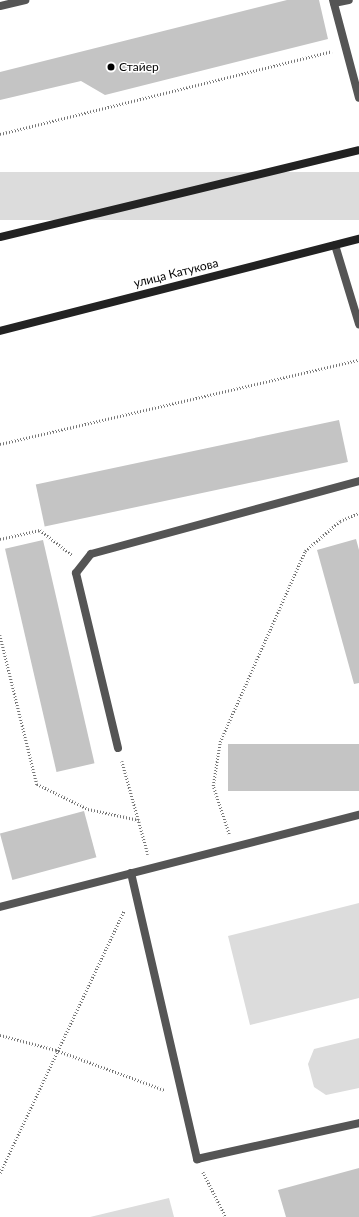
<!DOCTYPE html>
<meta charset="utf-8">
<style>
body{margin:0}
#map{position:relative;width:359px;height:1217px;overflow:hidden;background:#fff;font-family:Lato,sans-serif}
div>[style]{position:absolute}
.green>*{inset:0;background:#dcdcdc;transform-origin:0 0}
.building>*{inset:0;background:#c4c4c4;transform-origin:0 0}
.path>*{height:2.5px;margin-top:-1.25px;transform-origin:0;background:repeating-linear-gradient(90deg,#777 0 1px,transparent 0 3px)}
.service>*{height:8px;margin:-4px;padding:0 4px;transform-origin:4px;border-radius:4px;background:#555}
.minor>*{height:8px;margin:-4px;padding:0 4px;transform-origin:4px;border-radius:4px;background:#555}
.secondary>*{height:8px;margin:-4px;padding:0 4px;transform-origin:4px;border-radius:4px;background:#222}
.dots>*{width:11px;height:11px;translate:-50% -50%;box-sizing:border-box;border:2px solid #fff;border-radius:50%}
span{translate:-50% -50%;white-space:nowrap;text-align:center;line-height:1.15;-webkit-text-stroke:3px #fff;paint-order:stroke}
.poi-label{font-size:12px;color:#000}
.left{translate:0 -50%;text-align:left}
.street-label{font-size:12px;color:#000}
</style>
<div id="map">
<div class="green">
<i style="left:359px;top:172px;width:48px;height:370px;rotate:90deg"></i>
<i style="clip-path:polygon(359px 903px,359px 998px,250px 1025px,228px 936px)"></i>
<i style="clip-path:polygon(359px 1038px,359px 1088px,326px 1095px,314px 1087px,308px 1064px,314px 1049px)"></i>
<i style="clip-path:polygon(169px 1198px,174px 1217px,90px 1217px)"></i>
</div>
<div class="building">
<i style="clip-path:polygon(287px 0,319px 0,328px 39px,105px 95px,81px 81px,0 100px,0 72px)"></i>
<i style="left:339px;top:420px;width:43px;height:310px;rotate:78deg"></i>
<i style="clip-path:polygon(356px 539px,359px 550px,359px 683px,354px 684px,317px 550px)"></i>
<i style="left:43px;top:540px;width:229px;height:39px;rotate:77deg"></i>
<i style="left:359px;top:744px;width:47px;height:131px;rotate:90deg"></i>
<i style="left:84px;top:811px;width:48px;height:87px;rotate:75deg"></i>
<i style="clip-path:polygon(359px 1168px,359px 1217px,286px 1217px,278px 1190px)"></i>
</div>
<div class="path">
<i style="left:0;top:134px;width:342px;rotate:-14deg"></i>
<i style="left:0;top:444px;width:369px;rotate:-13.2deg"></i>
<i style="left:0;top:539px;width:41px;rotate:-12.7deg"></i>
<i style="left:40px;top:530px;width:41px;rotate:38deg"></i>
<i style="left:0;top:635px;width:154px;rotate:76.1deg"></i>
<i style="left:37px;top:784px;width:57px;rotate:26.1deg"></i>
<i style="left:88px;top:809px;width:52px;rotate:12.2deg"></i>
<i style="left:122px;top:761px;width:97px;rotate:74.4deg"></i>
<i style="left:229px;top:834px;width:51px;rotate:-108.4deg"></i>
<i style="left:213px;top:786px;width:45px;rotate:-81deg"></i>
<i style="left:220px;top:742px;width:209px;rotate:-66deg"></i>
<i style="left:305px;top:551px;width:46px;rotate:-40.6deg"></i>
<i style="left:340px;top:521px;width:21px;rotate:-23deg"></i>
<i style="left:0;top:1035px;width:58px;rotate:15deg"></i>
<i style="left:56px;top:1050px;width:116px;rotate:20.2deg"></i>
<i style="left:203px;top:1172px;width:51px;rotate:62.9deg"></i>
<i style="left:0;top:1173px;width:290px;rotate:-64.7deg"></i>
</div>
<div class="service">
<i style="left:334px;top:3px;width:15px;rotate:-11deg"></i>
<i style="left:0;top:6px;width:26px;rotate:-13deg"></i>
<i style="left:335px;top:245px;width:83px;rotate:73.1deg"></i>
<i style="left:118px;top:748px;width:180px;rotate:-103.5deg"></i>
<i style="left:76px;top:573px;width:24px;rotate:-52deg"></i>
<i style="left:91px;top:554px;width:278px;rotate:-15.2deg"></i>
<i style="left:131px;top:873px;width:294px;rotate:77deg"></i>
<i style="left:197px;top:1159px;width:166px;rotate:-12.5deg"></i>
<i style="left:0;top:907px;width:371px;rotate:-14.4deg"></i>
</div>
<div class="minor">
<i style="left:333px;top:0;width:101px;rotate:75.1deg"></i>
</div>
<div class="secondary">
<i style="left:0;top:237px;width:369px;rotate:-13.6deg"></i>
<i style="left:0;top:331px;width:371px;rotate:-14.4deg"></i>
</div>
<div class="dots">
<i style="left:111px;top:67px;background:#000"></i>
</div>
<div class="poi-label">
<span class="left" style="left:119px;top:67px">Стайер</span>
</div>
<div class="street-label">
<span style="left:176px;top:273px;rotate:-14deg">улица Катукова</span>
</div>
</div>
